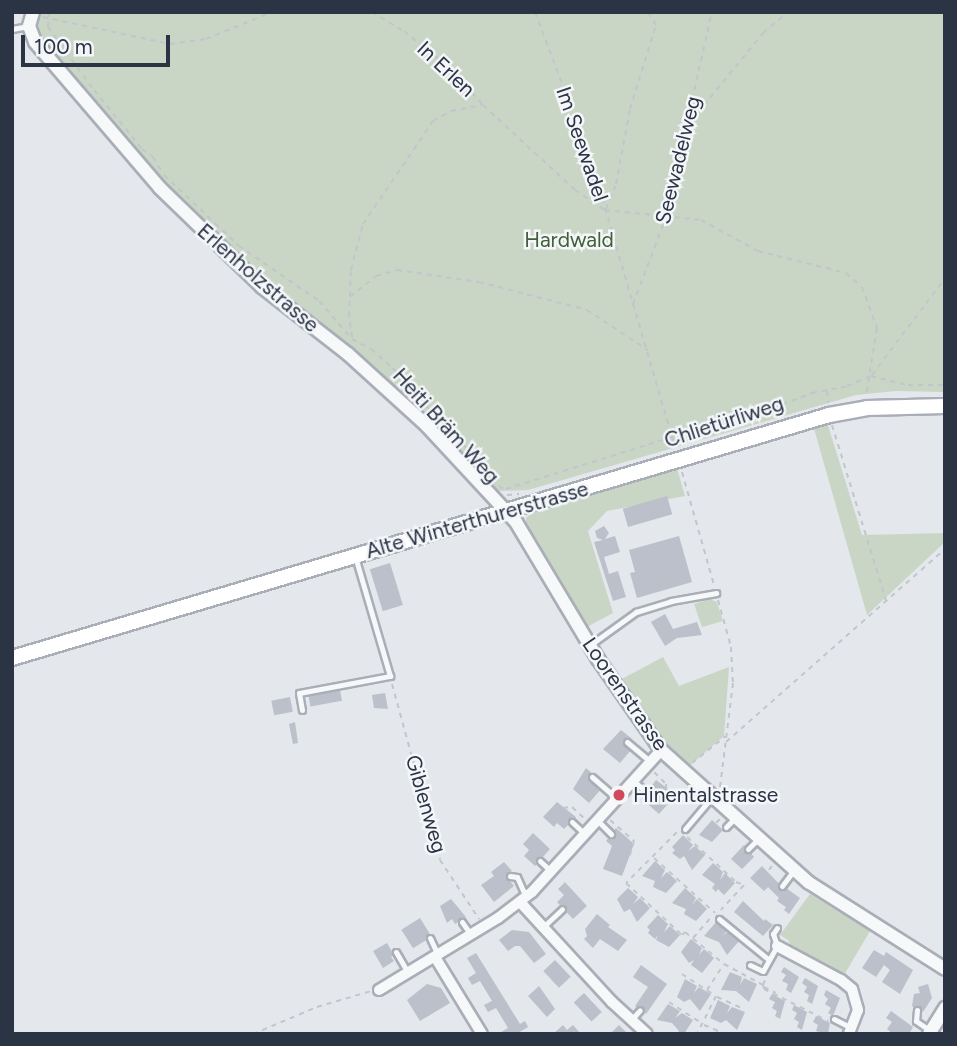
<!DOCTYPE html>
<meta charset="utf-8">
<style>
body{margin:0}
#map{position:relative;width:957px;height:1046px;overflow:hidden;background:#e4e7ec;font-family:Figtree,sans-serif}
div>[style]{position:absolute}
.green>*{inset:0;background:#c9d6c5}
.building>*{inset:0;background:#bbc0ca;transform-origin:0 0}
.path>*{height:2px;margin-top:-1px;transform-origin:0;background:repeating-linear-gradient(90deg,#c2c5cb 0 5px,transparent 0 10px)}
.roads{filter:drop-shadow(2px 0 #a9aeb7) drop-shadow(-2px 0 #a9aeb7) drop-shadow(0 2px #a9aeb7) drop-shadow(0 -2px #a9aeb7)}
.service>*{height:5px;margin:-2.5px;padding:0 2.5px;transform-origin:2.5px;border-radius:2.5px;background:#f7f8fa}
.minor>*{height:10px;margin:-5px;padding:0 5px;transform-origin:5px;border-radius:5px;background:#f7f8fa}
.tertiary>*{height:12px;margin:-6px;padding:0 6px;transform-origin:6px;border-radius:6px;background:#f7f8fa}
.secondary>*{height:14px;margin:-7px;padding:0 7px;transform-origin:7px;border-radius:7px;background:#fff}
.dots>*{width:19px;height:19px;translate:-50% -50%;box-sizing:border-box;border:4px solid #f4f6f9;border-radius:50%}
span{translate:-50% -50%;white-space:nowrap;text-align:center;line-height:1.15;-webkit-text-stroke:5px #f4f6f9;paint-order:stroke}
.street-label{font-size:21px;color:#2b3445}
.park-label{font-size:21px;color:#3f6138}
.poi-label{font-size:21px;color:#2b3445}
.left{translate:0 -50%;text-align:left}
.frame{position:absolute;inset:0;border:14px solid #2b3445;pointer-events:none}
.scale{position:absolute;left:21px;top:35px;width:149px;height:32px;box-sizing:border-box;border:4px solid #2b3445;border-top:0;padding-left:9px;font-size:21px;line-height:24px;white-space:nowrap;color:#2b3445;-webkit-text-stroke:5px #f4f6f9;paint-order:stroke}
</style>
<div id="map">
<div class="green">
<i style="clip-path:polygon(39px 12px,945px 12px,945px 392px,896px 391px,856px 395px,528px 490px,498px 491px,436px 426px,378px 374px,264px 281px,151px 171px,38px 38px,34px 21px)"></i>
<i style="clip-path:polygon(827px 422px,862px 535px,945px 533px,945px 542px,867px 615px,813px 425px)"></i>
<i style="clip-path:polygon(676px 465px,685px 496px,607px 511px,588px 531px,613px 613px,585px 628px,526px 524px,526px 518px,535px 509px)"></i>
<i style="clip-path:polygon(710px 599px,717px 602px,723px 621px,702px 627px,694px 604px)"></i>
<i style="clip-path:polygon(663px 657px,679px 686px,729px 667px,724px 736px,687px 768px,665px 745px,618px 681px)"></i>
<i style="clip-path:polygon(810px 894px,870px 931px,844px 975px,792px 948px,788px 940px,780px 935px)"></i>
</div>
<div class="building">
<i style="left:667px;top:496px;width:19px;height:46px;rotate:74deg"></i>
<i style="clip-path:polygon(604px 526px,609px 533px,605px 539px,615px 536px,620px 552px,604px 557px,609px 574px,618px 571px,626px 597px,613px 601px,594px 542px,603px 540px,597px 538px,595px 531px)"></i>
<i style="clip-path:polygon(679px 536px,692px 582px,637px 598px,630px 573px,635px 572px,629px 550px)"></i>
<i style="left:390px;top:563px;width:44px;height:21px;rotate:73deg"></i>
<i style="clip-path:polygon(665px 614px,673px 629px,697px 622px,702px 635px,677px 638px,665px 646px,651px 622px)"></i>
<i style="left:340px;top:690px;width:11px;height:32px;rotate:80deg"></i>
<i style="clip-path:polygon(385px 693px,388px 709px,374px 708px,372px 695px)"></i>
<i style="left:290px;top:697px;width:15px;height:19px;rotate:79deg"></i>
<i style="clip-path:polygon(295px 722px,298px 743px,293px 744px,289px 724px)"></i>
<i style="clip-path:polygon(621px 730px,631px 738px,625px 744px,631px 750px,620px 763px,603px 749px)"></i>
<i style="clip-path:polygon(586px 768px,594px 775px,591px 779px,602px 788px,589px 803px,573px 789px)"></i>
<i style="clip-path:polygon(656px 780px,676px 795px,659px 814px,642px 799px)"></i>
<i style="clip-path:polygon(557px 802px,576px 817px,564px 829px,557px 823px,554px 827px,543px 817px)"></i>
<i style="clip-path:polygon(712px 820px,723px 830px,712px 842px,699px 835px)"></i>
<i style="clip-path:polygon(616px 828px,634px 844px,622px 876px,603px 869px,612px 846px,606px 841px)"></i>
<i style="clip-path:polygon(533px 833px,550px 849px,535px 866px,524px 856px,529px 850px,523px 844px)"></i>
<i style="clip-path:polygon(683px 835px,693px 845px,688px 851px,695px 846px,705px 855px,692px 870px,684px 856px,680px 859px,672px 853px,675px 850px,672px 847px)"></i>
<i style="clip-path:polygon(744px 845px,754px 857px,742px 869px,731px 859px)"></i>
<i style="clip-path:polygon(655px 861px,665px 870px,661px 878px,667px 872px,677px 881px,666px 893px,653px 887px,655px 881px,642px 876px)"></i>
<i style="clip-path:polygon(504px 862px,512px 871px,506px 876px,514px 886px,494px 902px,481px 885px,494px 876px,491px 872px)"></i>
<i style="clip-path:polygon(713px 863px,723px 872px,720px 880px,725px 873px,735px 883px,724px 895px,718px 889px,716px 892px,712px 888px,715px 884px,702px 875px)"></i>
<i style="clip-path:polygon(762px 866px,785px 890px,786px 888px,800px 898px,789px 914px,784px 910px,786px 907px,777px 901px,779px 898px,768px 887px,764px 891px,750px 878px)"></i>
<i style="clip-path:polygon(565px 882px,587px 906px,573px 919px,557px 902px,564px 895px,558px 889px)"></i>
<i style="clip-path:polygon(628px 888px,638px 897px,633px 904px,640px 898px,650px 908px,637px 922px,630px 909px,624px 912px,617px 899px)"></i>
<i style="clip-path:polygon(685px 888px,696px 898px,692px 905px,697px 899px,707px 909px,696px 921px,684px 914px,686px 909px,672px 903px)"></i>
<i style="clip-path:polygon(451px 899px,466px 917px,455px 924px,452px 919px,447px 923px,440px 906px)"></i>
<i style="clip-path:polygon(743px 901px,764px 921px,765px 919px,773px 925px,763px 936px,734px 912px)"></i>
<i style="clip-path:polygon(597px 914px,610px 925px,608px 927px,627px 940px,618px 951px,600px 939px,593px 948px,584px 939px,587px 936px,585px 929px)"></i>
<i style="clip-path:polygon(658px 915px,668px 924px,664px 932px,670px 926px,680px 935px,669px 947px,656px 940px,658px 935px,655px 939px,648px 933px,650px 930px,647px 927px)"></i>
<i style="left:420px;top:918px;width:22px;height:22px;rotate:58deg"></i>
<i style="clip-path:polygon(717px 921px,728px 930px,722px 936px,729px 931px,740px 940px,727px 955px,719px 942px,704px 936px)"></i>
<i style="clip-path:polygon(512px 930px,529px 932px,546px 954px,534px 963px,520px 946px,515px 946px,508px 951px,499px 940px)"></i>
<i style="clip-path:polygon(691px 939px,702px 948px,699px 955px,704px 949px,714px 958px,702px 973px,691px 965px,694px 960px,689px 963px,681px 952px)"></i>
<i style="clip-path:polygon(387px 943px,394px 955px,391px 957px,394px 961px,383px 968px,373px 951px)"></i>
<i style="clip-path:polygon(874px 950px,884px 956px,886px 952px,913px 970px,900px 994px,882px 982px,890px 970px,884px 965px,876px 977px,862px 968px)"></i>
<i style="clip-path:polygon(476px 953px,520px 1024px,525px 1021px,528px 1027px,516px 1034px,498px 1034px,508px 1028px,496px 1008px,488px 1012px,484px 1005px,492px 1001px,480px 981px,472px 985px,468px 978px,476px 973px,467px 958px)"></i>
<i style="left:555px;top:960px;width:23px;height:16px;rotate:47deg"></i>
<i style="clip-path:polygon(641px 965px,667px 984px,646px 1014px,635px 1006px,648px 987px,633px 977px)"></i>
<i style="clip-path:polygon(784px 967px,799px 977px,791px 993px,786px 990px,788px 984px,782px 981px,786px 975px,781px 972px)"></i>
<i style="clip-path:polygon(730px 972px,742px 977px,740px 985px,744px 978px,757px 984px,749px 1002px,736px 991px,721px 990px)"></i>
<i style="clip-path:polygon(805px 978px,818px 986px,812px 1004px,807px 1001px,809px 995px,804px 992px,807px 987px,802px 983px)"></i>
<i style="clip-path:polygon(685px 979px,697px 986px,694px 993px,699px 987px,711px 994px,700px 1011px,690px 999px,684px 1002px,677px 997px)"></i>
<i style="clip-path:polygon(427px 984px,441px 988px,450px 1003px,420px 1021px,407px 1000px)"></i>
<i style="clip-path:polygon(928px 984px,932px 998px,923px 1012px,912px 1006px,914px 994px,920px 993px,918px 987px)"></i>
<i style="clip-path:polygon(539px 986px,555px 1009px,547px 1017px,528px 996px)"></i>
<i style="clip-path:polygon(826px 990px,840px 998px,833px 1016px,828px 1013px,831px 1008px,825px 1004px,828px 999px,824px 995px)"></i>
<i style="left:584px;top:993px;width:26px;height:14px;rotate:47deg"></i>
<i style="clip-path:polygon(772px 994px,785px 1001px,780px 1019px,775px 1016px,777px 1011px,772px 1008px,775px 1002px,769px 999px)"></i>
<i style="clip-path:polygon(718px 1000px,730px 1006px,727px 1013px,732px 1007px,745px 1012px,737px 1030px,726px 1020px,721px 1023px,710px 1018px)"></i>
<i style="clip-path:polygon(668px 1004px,680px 1011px,675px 1018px,682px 1013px,693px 1020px,684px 1034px,677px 1034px,679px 1031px,672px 1023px,657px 1020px)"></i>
<i style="clip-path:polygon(794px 1005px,807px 1012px,802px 1030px,797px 1027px,799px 1022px,794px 1019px,797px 1013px,792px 1010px)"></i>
<i style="clip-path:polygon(891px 1011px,913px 1027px,909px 1034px,893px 1034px,887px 1029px,892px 1022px,886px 1018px)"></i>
<i style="clip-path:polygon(816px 1016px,830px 1023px,828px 1034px,816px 1031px,818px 1025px,813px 1022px)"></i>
<i style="clip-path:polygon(563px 1025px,567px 1030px,573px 1025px,581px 1034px,553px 1034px)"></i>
<i style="clip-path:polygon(619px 1025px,628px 1034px,610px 1034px)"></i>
</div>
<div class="path">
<i style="left:49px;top:12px;width:15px;rotate:94deg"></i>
<i style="left:48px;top:27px;width:78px;rotate:53.9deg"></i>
<i style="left:94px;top:90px;width:76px;rotate:50.9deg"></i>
<i style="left:142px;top:149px;width:14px;rotate:36deg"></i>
<i style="left:153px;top:157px;width:21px;rotate:59deg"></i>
<i style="left:164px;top:175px;width:103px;rotate:43.4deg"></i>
<i style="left:239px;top:246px;width:97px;rotate:34.5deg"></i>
<i style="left:319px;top:301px;width:50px;rotate:49deg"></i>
<i style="left:352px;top:339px;width:21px;rotate:28deg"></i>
<i style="left:371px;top:349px;width:29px;rotate:41deg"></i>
<i style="left:393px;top:368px;width:31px;rotate:54deg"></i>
<i style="left:411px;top:393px;width:53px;rotate:41.2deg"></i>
<i style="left:451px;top:428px;width:39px;rotate:53deg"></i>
<i style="left:372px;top:12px;width:37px;rotate:31deg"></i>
<i style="left:404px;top:31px;width:62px;rotate:39.1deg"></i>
<i style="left:452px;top:70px;width:47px;rotate:48.5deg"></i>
<i style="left:483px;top:105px;width:125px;rotate:42.7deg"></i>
<i style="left:575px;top:190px;width:36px;rotate:34deg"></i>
<i style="left:605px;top:210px;width:97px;rotate:5.9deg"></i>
<i style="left:701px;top:220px;width:65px;rotate:28.5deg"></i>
<i style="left:758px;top:251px;width:91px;rotate:14deg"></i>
<i style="left:846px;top:273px;width:21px;rotate:41deg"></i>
<i style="left:862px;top:287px;width:44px;rotate:69.9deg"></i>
<i style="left:877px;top:328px;width:70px;rotate:99.1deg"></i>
<i style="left:535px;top:12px;width:158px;rotate:69.3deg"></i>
<i style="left:591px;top:160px;width:299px;rotate:73.7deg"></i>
<i style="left:43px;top:17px;width:130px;rotate:12deg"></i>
<i style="left:170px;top:44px;width:36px;rotate:-8deg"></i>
<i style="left:206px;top:39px;width:71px;rotate:-22.2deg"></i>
<i style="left:691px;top:121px;width:114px;rotate:-50.7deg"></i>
<i style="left:763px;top:33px;width:33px;rotate:-40deg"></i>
<i style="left:606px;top:209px;width:27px;rotate:-68deg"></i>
<i style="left:616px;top:184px;width:76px;rotate:-79.4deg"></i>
<i style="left:630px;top:109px;width:88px;rotate:-72.8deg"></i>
<i style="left:656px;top:25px;width:15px;rotate:-122deg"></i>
<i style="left:350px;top:297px;width:33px;rotate:-39deg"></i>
<i style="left:376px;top:276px;width:22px;rotate:-16deg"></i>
<i style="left:397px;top:270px;width:83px;rotate:8.3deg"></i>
<i style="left:479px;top:282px;width:112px;rotate:14.5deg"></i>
<i style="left:587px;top:310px;width:73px;rotate:33.3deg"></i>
<i style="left:633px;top:304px;width:93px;rotate:-69.2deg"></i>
<i style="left:666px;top:217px;width:210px;rotate:-77.4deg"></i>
<i style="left:352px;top:337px;width:21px;rotate:-98deg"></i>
<i style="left:349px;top:316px;width:46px;rotate:-87.5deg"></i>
<i style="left:351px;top:270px;width:48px;rotate:-75.4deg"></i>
<i style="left:363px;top:224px;width:125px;rotate:-55.8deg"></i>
<i style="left:433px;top:121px;width:21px;rotate:-29deg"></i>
<i style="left:451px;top:111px;width:32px;rotate:-11deg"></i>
<i style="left:872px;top:375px;width:121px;rotate:-53deg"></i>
<i style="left:827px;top:391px;width:12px;rotate:85deg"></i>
<i style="left:832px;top:425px;width:184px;rotate:72.9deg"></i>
<i style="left:682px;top:472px;width:117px;rotate:74.2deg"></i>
<i style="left:499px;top:486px;width:7px;rotate:34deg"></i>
<i style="left:506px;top:489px;width:227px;rotate:-17.4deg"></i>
<i style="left:723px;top:421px;width:52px;rotate:-14.6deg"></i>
<i style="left:773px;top:408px;width:42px;rotate:-21deg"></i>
<i style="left:812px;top:393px;width:36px;rotate:-11deg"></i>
<i style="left:847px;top:386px;width:26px;rotate:-23deg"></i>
<i style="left:871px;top:376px;width:38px;rotate:14deg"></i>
<i style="left:908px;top:385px;width:37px"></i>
<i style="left:507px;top:495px;width:12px;rotate:-5deg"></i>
<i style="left:718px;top:600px;width:49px;rotate:74.5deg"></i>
<i style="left:731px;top:647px;width:36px;rotate:87deg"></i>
<i style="left:733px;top:683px;width:106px;rotate:97.1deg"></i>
<i style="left:392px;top:684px;width:182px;rotate:74.7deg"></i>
<i style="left:440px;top:860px;width:71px;rotate:56.5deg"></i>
<i style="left:726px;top:742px;width:292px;rotate:-41.4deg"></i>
<i style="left:692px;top:763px;width:43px;rotate:-38.5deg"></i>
<i style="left:654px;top:772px;width:17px;rotate:45deg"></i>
<i style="left:666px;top:784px;width:5px;rotate:90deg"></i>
<i style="left:563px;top:808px;width:9px;rotate:-6deg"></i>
<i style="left:572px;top:807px;width:18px;rotate:43deg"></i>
<i style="left:610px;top:820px;width:32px;rotate:41deg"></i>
<i style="left:634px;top:841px;width:17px;rotate:107deg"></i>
<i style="left:716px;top:823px;width:7px;rotate:-45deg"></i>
<i style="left:677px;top:832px;width:72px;rotate:135deg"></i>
<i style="left:626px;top:883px;width:76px;rotate:42.9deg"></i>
<i style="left:682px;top:935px;width:4px;rotate:-45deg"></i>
<i style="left:685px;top:932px;width:50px;rotate:39.4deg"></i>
<i style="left:687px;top:837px;width:67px;rotate:42.6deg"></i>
<i style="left:736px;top:882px;width:9px;rotate:21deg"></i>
<i style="left:744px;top:885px;width:34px;rotate:133deg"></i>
<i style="left:654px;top:858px;width:82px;rotate:42deg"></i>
<i style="left:769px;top:870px;width:7px;rotate:-56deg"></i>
<i style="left:693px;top:938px;width:28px;rotate:-49deg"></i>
<i style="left:682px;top:974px;width:40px;rotate:32.9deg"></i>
<i style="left:716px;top:996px;width:42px;rotate:116.6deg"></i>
<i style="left:763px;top:985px;width:4px;rotate:76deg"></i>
<i style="left:764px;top:989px;width:72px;rotate:26.6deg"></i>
<i style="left:764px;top:987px;width:13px;rotate:27deg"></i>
<i style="left:707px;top:990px;width:31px;rotate:-57deg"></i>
<i style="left:724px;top:964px;width:44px;rotate:28.3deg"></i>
<i style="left:763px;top:985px;width:8px;rotate:-67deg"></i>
<i style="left:717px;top:997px;width:27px;rotate:24deg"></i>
<i style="left:669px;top:1002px;width:37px;rotate:33deg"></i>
<i style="left:704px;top:1025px;width:23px;rotate:23deg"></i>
<i style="left:253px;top:1034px;width:69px;rotate:-22.9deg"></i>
<i style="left:317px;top:1007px;width:56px;rotate:-16.5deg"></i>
</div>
<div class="roads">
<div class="service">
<i style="left:12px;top:29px;width:17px;rotate:-10deg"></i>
<i style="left:590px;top:645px;width:57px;rotate:-35.7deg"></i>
<i style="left:636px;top:612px;width:37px;rotate:-17deg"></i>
<i style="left:671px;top:601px;width:46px;rotate:-10.1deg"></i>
<i style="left:302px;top:710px;width:17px;rotate:-100deg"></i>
<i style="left:299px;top:693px;width:93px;rotate:-10.6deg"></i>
<i style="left:390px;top:676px;width:125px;rotate:-106.3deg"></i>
<i style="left:627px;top:742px;width:30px;rotate:40deg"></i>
<i style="left:592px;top:777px;width:32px;rotate:41deg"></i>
<i style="left:633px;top:780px;width:18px;rotate:43deg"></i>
<i style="left:597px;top:820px;width:20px;rotate:45deg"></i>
<i style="left:572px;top:822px;width:18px;rotate:43deg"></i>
<i style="left:726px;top:827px;width:14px;rotate:-45deg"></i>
<i style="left:685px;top:829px;width:42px;rotate:-49.8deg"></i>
<i style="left:748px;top:849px;width:16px;rotate:-45deg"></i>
<i style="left:540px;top:861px;width:16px;rotate:43deg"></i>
<i style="left:510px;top:876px;width:7px;rotate:8deg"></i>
<i style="left:517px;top:877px;width:22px;rotate:66deg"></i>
<i style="left:782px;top:886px;width:20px;rotate:-53deg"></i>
<i style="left:719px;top:919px;width:63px;rotate:39.2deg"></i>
<i style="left:462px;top:922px;width:16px;rotate:55deg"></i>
<i style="left:543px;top:927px;width:26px;rotate:-43deg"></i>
<i style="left:430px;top:938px;width:19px;rotate:65deg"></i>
<i style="left:396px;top:952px;width:24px;rotate:60deg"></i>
<i style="left:750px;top:965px;width:14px;rotate:25deg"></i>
<i style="left:763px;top:971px;width:29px;rotate:-61deg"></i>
<i style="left:777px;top:946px;width:13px;rotate:-108deg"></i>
<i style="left:773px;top:934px;width:7px;rotate:-56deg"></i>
<i style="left:917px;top:1010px;width:11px;rotate:95deg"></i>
<i style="left:916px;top:1021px;width:18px;rotate:34deg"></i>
<i style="left:834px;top:1019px;width:20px;rotate:27deg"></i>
<i style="left:631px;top:1020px;width:13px;rotate:-48deg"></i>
</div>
<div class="minor">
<i style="left:520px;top:902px;width:136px;rotate:47.4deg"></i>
<i style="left:612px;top:1002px;width:47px;rotate:42.4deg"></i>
<i style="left:777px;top:946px;width:72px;rotate:28deg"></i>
<i style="left:841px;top:980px;width:14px;rotate:39deg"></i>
<i style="left:852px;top:989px;width:22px;rotate:74deg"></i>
<i style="left:858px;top:1010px;width:26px;rotate:111deg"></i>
<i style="left:435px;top:957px;width:90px;rotate:58.6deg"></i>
<i style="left:379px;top:990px;width:139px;rotate:-31.2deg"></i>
<i style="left:498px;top:918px;width:43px;rotate:-37.4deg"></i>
<i style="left:532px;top:892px;width:192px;rotate:-47.7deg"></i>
</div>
<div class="tertiary">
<i style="left:33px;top:12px;width:15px;rotate:106deg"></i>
<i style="left:29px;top:26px;width:17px;rotate:69deg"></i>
<i style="left:35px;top:42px;width:192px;rotate:49.4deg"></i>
<i style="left:160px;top:188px;width:142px;rotate:44.1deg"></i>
<i style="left:262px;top:287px;width:109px;rotate:37.9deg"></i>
<i style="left:348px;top:354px;width:107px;rotate:42.3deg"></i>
<i style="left:427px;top:426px;width:131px;rotate:47.2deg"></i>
<i style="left:516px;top:522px;width:160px;rotate:59.1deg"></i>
<i style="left:598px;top:659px;width:111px;rotate:55.3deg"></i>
<i style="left:661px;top:750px;width:198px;rotate:41.9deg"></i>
<i style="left:808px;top:882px;width:162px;rotate:32.4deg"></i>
<i style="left:929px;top:1034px;width:31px;rotate:-58deg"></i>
</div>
<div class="secondary">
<i style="left:12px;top:658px;width:852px;rotate:-16.56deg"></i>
<i style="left:829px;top:415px;width:39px;rotate:-10deg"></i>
<i style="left:867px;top:408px;width:78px;rotate:-1.5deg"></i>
</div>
</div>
<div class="dots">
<i style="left:619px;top:795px;background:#d1495b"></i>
</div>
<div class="street-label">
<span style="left:446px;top:69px;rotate:43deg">In Erlen</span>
<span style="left:582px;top:144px;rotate:71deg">Im Seewadel</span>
<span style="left:678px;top:160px;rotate:-76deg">Seewadelweg</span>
<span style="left:258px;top:278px;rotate:41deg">Erlenholzstrasse</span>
<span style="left:724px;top:422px;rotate:-18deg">Chlietürliweg</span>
<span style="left:446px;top:426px;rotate:48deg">Heiti Bräm Weg</span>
<span style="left:477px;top:520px;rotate:-16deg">Alte Winterthurerstrasse</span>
<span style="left:625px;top:694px;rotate:55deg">Loorenstrasse</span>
<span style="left:426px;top:804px;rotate:74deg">Giblenweg</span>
</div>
<div class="park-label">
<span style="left:569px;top:240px">Hardwald</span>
</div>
<div class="poi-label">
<span class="left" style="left:633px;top:795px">Hinentalstrasse</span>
</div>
<div class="frame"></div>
<div class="scale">100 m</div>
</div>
